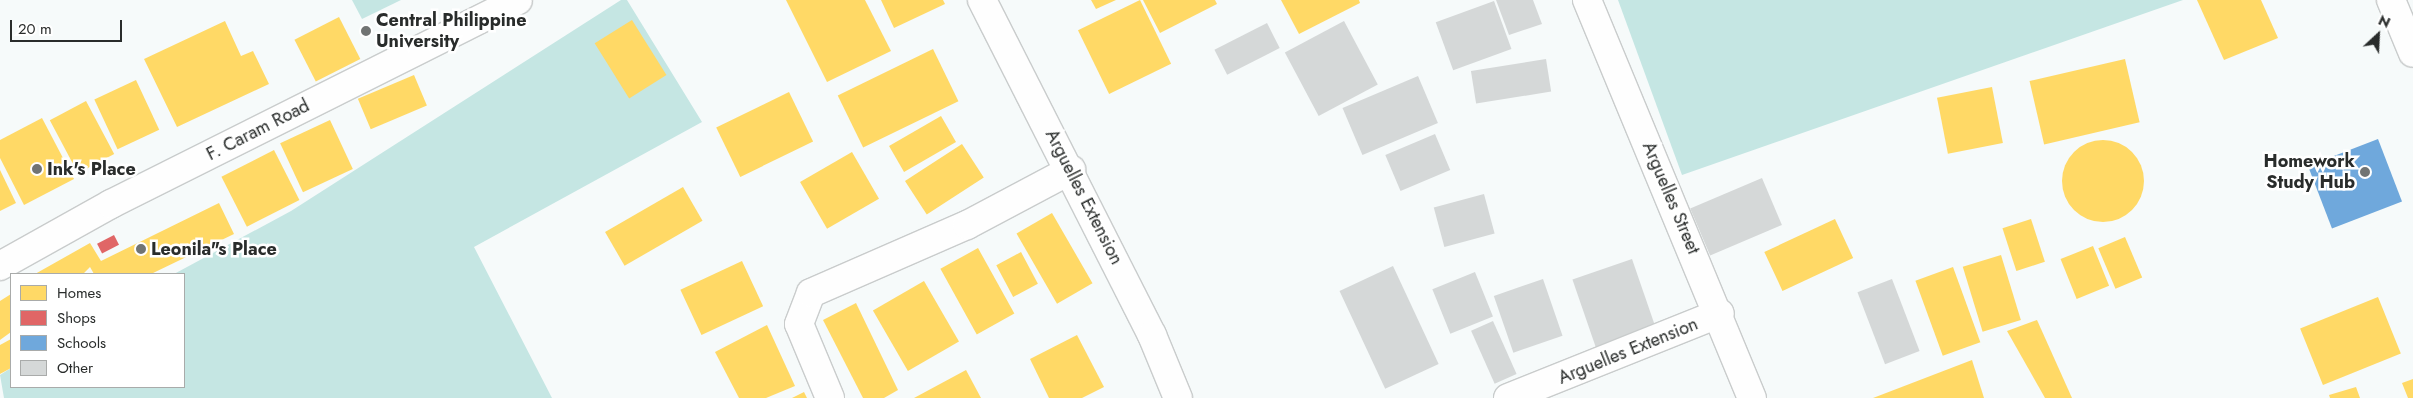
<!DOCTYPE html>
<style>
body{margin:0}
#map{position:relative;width:2413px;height:398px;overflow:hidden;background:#f6fafa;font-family:Jost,sans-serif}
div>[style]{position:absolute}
.green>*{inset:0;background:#c5e6e3}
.homes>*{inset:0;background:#ffd966;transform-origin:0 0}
.round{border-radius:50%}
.shops>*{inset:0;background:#e06666;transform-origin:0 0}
.schools>*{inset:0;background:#6fa8dc;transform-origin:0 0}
.building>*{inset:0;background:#d5d8d8;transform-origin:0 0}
.roads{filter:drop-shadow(1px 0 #c9cccc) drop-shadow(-1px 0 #c9cccc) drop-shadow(0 1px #c9cccc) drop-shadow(0 -1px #c9cccc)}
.minor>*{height:28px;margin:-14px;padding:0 14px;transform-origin:14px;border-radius:14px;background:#fefefe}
.tertiary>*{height:28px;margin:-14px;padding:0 14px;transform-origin:14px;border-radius:14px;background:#fefefe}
.primary>*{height:28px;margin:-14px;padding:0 14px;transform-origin:14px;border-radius:14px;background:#fefefe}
.dots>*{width:14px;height:14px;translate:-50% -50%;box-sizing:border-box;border:2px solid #fff;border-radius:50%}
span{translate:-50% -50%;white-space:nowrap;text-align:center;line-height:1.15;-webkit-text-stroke:5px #fff;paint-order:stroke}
.poi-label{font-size:18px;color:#292c2b;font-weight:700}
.left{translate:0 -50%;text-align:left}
.right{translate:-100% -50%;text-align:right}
.street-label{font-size:18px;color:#292c2b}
.legend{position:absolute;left:10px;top:273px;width:175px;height:115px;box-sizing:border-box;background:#fff;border:1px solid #a9abaa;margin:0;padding:6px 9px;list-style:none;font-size:15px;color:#292c2b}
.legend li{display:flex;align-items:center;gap:10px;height:25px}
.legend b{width:25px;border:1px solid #a9abaa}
.north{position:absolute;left:2353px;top:10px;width:50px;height:50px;-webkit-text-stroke:4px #fff;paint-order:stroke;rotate:25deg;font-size:14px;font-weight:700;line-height:20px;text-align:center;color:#292c2b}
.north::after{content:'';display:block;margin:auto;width:18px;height:22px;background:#292c2b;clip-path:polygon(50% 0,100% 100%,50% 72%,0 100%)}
.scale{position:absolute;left:10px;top:20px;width:112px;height:22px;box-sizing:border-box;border:2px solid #292c2b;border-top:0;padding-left:6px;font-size:15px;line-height:18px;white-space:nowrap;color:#292c2b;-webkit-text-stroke:4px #fff;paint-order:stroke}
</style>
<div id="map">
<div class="green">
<i style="clip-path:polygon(352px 0,401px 0,362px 19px)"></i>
<i style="clip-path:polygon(621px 0,627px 0,702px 122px,474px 247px,552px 398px,4px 398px,0 375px,11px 368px,11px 387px,184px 387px,184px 274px,174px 274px,291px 211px)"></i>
<i style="clip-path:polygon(1618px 0,2183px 0,1682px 175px)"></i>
</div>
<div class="homes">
<i style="clip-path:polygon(786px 0,865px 0,891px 51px,827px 82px)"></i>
<i style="clip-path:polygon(881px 0,943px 0,945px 4px,894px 28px)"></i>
<i style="clip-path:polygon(1091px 0,1116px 0,1096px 9px)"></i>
<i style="left:1140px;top:0;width:71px;height:69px;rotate:64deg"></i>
<i style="clip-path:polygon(1143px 0,1215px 0,1217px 4px,1160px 33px)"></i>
<i style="clip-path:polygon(1281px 0,1359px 0,1360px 3px,1299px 34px)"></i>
<i style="clip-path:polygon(2197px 0,2261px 0,2278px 38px,2224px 60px)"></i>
<i style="left:339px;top:17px;width:47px;height:50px;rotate:63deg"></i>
<i style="left:632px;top:20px;width:65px;height:44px;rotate:58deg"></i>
<i style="clip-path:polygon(225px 21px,241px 56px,253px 51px,269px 84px,177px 127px,144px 59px)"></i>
<i style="left:933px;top:49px;width:58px;height:106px;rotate:64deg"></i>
<i style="left:2125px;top:59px;width:65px;height:98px;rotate:77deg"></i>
<i style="left:414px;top:75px;width:33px;height:61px;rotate:67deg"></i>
<i style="left:136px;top:80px;width:55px;height:46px;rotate:65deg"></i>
<i style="left:1992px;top:87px;width:57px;height:56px;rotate:79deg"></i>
<i style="left:789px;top:92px;width:55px;height:81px;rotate:64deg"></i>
<i style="left:86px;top:101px;width:60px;height:41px;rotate:62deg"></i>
<i style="left:941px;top:116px;width:30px;height:60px;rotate:60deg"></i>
<i style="clip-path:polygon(42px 118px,74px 179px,24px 205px,0 158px,0 140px)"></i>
<i style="left:330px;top:120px;width:54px;height:55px;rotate:65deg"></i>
<i class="round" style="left:2062px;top:140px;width:82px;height:82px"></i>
<i style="left:962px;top:144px;width:40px;height:68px;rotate:57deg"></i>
<i style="left:274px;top:150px;width:56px;height:59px;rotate:63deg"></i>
<i style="left:852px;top:152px;width:54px;height:60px;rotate:60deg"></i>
<i style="clip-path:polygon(0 170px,16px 203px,0 211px)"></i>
<i style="left:683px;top:187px;width:39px;height:90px;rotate:60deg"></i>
<i style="clip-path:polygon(219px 203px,234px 234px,151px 274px,94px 274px,90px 267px,83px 274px,35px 274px,90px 243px,101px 261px)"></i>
<i style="left:1052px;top:213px;width:81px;height:41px;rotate:60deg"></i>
<i style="left:1835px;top:219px;width:43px;height:78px;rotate:65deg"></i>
<i style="left:2031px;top:219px;width:45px;height:30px;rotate:72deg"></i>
<i style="left:2125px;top:237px;width:44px;height:29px;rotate:67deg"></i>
<i style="left:2093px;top:246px;width:43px;height:35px;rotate:68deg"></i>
<i style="left:978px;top:248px;width:75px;height:43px;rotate:61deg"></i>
<i style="left:1021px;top:252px;width:36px;height:28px;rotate:62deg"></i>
<i style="left:2001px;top:255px;width:68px;height:40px;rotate:73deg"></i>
<i style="left:742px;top:261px;width:50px;height:68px;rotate:65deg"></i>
<i style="left:1953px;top:267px;width:80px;height:40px;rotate:70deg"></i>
<i style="left:924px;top:281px;width:70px;height:59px;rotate:60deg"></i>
<i style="clip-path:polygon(11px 294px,11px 332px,0 340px,0 301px)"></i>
<i style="left:2378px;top:297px;width:61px;height:84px;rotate:68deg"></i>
<i style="clip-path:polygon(856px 303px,898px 390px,884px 398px,863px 398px,823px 320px)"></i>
<i style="clip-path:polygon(2037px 320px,2072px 398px,2045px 398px,2007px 331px)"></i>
<i style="clip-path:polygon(767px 325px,795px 386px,766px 398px,739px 398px,715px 352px)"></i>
<i style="clip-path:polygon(1077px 335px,1104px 387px,1082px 398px,1049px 398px,1030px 359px)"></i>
<i style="clip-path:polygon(11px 339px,11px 368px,0 374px,0 345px)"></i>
<i style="clip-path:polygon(1972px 360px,1984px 398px,1873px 398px)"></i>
<i style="clip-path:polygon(966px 370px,981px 398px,914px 398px)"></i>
<i style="clip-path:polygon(2413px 379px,2413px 398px,2408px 398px,2402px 383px)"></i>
<i style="clip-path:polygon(2356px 387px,2360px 398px,2330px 398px,2329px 395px)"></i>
<i style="clip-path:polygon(804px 392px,807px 398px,792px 398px)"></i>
</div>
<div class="shops">
<i style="left:114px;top:235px;width:11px;height:19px;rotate:63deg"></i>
</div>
<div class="schools">
<i style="left:2378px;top:139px;width:67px;height:75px;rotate:69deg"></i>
</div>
<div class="building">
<i style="clip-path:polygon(1496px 0,1533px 0,1542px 24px,1509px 35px)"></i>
<i style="left:1494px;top:1px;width:51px;height:62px;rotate:70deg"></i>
<i style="left:1344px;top:21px;width:72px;height:67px;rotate:62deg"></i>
<i style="left:1267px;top:23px;width:28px;height:59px;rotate:63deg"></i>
<i style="left:1546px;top:59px;width:33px;height:76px;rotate:81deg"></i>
<i style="left:1418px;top:76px;width:51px;height:82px;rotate:67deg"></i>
<i style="left:1435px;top:134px;width:39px;height:54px;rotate:67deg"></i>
<i style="left:1762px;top:178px;width:51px;height:78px;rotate:67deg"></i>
<i style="left:1484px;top:194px;width:41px;height:52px;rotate:75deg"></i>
<i style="left:1632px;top:259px;width:72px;height:63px;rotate:71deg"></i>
<i style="left:1393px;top:266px;width:108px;height:59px;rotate:65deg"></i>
<i style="left:1475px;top:272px;width:48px;height:46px;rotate:68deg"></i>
<i style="left:1543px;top:279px;width:60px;height:52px;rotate:71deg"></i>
<i style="left:1892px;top:279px;width:77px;height:37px;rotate:69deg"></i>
<i style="left:1493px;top:321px;width:58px;height:24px;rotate:66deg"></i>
</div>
<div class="roads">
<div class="minor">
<i style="left:982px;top:0;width:376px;rotate:63.1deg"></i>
<i style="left:1152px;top:335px;width:68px;rotate:67.6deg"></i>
<i style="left:0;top:266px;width:127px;rotate:-29.2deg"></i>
<i style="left:111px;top:204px;width:455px;rotate:-26.6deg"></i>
<i style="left:830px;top:398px;width:80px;rotate:-112.7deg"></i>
<i style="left:799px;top:324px;width:33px;rotate:-69deg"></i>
<i style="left:811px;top:293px;width:170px;rotate:-23.6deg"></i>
<i style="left:967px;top:225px;width:118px;rotate:-27.9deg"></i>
<i style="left:1508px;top:398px;width:228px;rotate:-21.8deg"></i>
</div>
<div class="tertiary">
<i style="left:1587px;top:0;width:431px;rotate:67.5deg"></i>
</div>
<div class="primary">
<i style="left:2391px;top:0;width:57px;rotate:67.5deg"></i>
</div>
</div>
<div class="dots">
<i style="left:366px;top:31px;background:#717473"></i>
<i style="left:37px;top:169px;background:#717473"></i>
<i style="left:2365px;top:172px;background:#717473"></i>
<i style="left:141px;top:249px;background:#717473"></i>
</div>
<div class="poi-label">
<span class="left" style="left:376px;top:31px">Central Philippine<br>University</span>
<span class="right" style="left:2355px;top:172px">Homework<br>Study Hub</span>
<span class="left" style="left:47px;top:169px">Ink's Place</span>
<span class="left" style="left:151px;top:249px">Leonila"s Place</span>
</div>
<div class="street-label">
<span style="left:258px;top:130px;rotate:-27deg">F. Caram Road</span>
<span style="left:1084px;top:197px;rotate:63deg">Arguelles Extension</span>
<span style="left:1671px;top:198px;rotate:67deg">Arguelles Street</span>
<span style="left:1628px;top:351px;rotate:-22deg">Arguelles Extension</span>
</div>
<ul class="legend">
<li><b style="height:14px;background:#ffd966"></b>Homes</li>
<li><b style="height:14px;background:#e06666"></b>Shops</li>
<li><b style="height:14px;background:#6fa8dc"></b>Schools</li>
<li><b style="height:14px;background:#d5d8d8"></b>Other</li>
</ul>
<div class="north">N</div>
<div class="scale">20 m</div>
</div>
